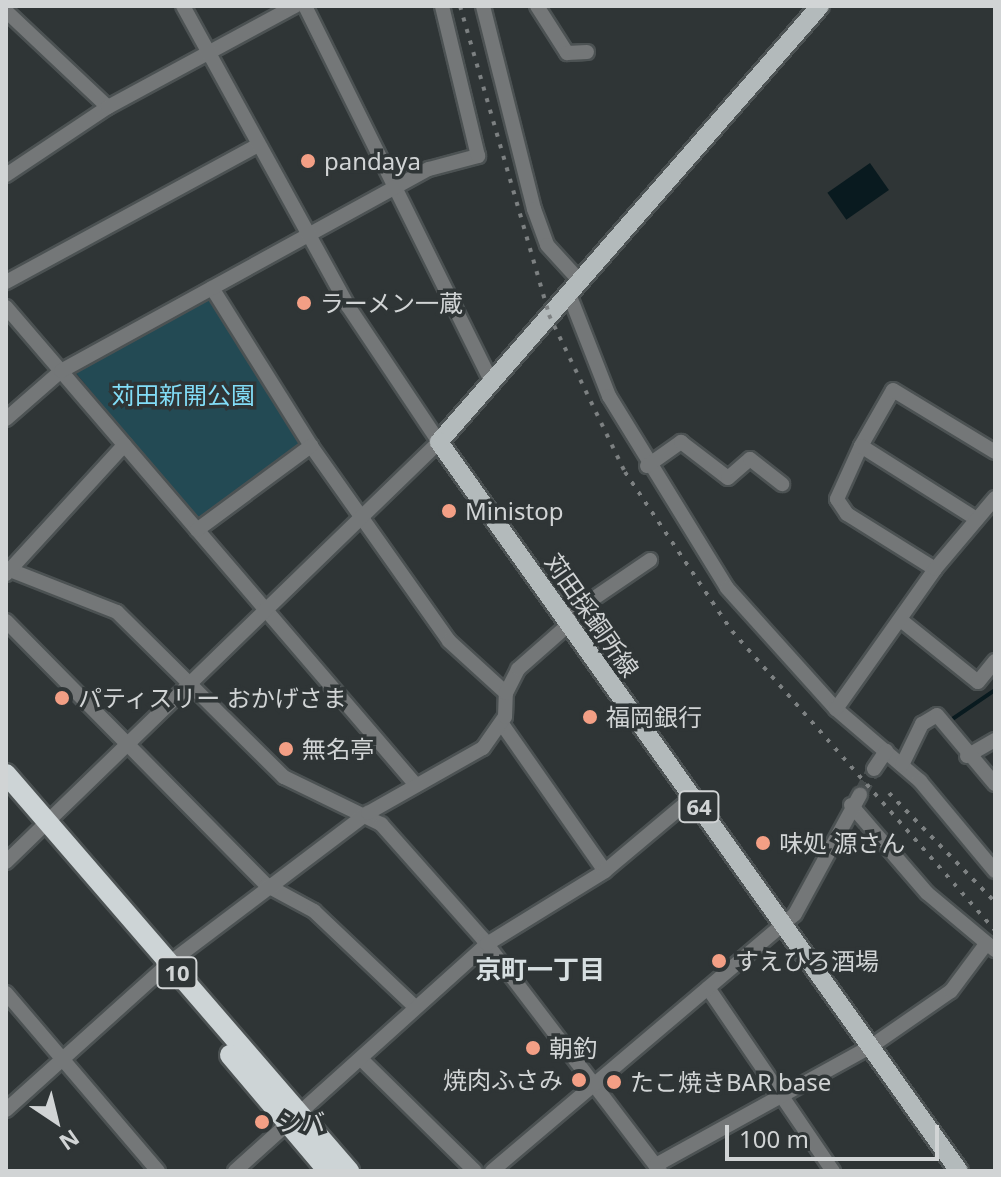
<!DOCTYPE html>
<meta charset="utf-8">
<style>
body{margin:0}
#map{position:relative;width:1001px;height:1177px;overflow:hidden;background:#2f3536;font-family:"Noto Sans","Noto Sans JP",sans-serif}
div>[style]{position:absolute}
.green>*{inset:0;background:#234a54}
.water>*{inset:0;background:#091a1f;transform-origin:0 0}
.stream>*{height:4px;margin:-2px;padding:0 2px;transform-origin:2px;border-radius:2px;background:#091a1f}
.minor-tunnel>*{height:14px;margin-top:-7px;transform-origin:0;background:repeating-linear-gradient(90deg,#474d4e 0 14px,transparent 0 21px)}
.roads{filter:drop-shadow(2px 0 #4c5253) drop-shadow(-2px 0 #4c5253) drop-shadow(0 2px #4c5253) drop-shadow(0 -2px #4c5253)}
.minor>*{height:14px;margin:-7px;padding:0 7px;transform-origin:7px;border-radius:7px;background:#747778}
.major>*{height:18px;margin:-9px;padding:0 9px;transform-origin:9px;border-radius:9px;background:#b3babb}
.highway>*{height:20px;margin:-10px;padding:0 10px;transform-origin:10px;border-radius:10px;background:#cdd4d6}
.rail>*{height:4px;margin-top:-2px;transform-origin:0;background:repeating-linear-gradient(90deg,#7d8182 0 4px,transparent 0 12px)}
.dots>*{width:22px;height:22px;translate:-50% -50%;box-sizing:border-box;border:4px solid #2f3536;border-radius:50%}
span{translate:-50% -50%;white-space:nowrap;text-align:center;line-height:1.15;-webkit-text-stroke:7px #2f3536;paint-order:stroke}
.shield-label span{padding:2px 6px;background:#2f3536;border:2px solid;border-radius:6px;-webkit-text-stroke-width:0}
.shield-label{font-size:22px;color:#d1d4d5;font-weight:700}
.poi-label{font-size:24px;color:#d1d4d5}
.left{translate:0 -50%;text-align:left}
.right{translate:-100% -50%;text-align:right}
.park-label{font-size:24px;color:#82ddf7}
.street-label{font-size:24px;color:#d1d4d5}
.neighbourhood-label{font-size:26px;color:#d7dfe1;font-weight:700}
.frame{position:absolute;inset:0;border:8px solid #d1d4d5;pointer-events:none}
.north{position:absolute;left:16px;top:1081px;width:80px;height:80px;-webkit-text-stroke:6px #2f3536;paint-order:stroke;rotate:145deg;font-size:22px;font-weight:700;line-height:32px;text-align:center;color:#d1d4d5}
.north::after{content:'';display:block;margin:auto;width:28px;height:36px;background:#d1d4d5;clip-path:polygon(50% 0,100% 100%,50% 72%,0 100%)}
.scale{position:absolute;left:725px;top:1125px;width:214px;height:36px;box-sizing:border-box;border:4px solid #d1d4d5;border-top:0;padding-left:10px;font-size:24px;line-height:28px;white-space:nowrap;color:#d1d4d5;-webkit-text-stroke:6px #2f3536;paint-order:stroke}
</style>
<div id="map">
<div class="green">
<i style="clip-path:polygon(208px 299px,301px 445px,197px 522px,76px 373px)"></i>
</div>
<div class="water">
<i style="left:870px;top:163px;width:33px;height:52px;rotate:55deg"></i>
</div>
<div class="stream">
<i style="left:948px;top:722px;width:57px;rotate:-34.2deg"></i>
</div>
<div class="minor-tunnel">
<i style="left:860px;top:795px;width:30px;rotate:-62deg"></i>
</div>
<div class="roads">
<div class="minor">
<i style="left:305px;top:6px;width:419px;rotate:63.6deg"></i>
<i style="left:483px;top:6px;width:209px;rotate:75.9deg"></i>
<i style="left:534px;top:209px;width:38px;rotate:70deg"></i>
<i style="left:547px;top:245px;width:47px;rotate:47.6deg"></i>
<i style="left:537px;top:6px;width:56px;rotate:57.4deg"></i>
<i style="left:567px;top:53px;width:20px;rotate:-3deg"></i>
<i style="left:6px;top:11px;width:140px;rotate:43.3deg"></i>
<i style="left:6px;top:175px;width:123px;rotate:-33.7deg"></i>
<i style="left:108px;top:107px;width:213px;rotate:-28.4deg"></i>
<i style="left:6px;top:282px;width:287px;rotate:-28.5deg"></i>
<i style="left:212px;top:288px;width:186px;rotate:57.9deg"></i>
<i style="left:311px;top:446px;width:239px;rotate:54.7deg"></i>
<i style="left:449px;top:641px;width:77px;rotate:42.4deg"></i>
<i style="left:569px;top:294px;width:110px;rotate:68.6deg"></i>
<i style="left:609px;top:396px;width:225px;rotate:58.4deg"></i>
<i style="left:727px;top:588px;width:163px;rotate:48deg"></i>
<i style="left:836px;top:709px;width:111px;rotate:40.6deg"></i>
<i style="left:920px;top:781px;width:117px;rotate:50.2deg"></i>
<i style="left:6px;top:307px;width:630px;rotate:49.38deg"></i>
<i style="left:6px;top:419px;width:73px;rotate:-41.1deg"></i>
<i style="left:61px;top:371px;width:420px;rotate:-28.8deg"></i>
<i style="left:429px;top:169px;width:51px;rotate:-14.9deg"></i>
<i style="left:478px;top:156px;width:154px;rotate:-103.5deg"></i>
<i style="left:861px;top:446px;width:64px;rotate:-60.3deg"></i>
<i style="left:893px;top:390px;width:119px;rotate:31.3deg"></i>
<i style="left:647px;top:466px;width:42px;rotate:-35.2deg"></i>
<i style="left:681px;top:442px;width:59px;rotate:37.5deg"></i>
<i style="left:728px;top:478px;width:29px;rotate:-41deg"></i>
<i style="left:750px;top:459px;width:41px;rotate:38deg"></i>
<i style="left:197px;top:530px;width:142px;rotate:-36.4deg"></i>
<i style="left:935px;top:569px;width:104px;rotate:-148deg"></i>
<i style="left:847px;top:514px;width:18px;rotate:-124deg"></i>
<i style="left:837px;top:499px;width:58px;rotate:-65.6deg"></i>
<i style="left:861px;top:446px;width:135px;rotate:32.3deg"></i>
<i style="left:10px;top:570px;width:115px;rotate:21.4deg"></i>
<i style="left:117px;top:612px;width:235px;rotate:44.7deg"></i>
<i style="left:284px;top:777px;width:108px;rotate:25.9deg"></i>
<i style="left:381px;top:824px;width:154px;rotate:48.4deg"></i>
<i style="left:483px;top:939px;width:292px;rotate:52.7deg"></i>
<i style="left:6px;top:574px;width:175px;rotate:-47.5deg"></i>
<i style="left:565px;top:618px;width:103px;rotate:-34.3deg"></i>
<i style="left:6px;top:621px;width:371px;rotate:45.4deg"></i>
<i style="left:266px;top:885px;width:55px;rotate:28.4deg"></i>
<i style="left:314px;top:911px;width:138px;rotate:43.5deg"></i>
<i style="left:902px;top:621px;width:97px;rotate:38.8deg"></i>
<i style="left:978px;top:682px;width:27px;rotate:-51deg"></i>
<i style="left:836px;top:709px;width:171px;rotate:-54.7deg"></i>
<i style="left:935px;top:569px;width:93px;rotate:-49.8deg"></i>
<i style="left:502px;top:724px;width:179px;rotate:55deg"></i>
<i style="left:967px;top:756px;width:32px;rotate:-30deg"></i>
<i style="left:902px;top:765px;width:46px;rotate:-64deg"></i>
<i style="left:922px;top:724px;width:17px;rotate:-31deg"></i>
<i style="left:937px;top:715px;width:90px;rotate:50deg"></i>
<i style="left:874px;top:769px;width:22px;rotate:-56deg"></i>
<i style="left:851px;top:805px;width:116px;rotate:49.2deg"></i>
<i style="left:927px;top:893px;width:89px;rotate:40deg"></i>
<i style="left:6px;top:862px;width:603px;rotate:-44.13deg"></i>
<i style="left:439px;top:442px;width:164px;rotate:-123.8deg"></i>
<i style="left:348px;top:306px;width:342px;rotate:-118.8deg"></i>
<i style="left:708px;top:988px;width:222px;rotate:55.7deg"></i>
<i style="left:6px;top:993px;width:234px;rotate:49.5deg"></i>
<i style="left:362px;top:1060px;width:158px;rotate:44.5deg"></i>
<i style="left:6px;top:1110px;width:218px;rotate:-42deg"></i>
<i style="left:168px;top:964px;width:251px;rotate:-37.1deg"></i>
<i style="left:368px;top:813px;width:132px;rotate:-29.5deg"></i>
<i style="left:483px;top:748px;width:38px;rotate:-55deg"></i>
<i style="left:505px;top:717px;width:24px;rotate:-88deg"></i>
<i style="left:506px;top:693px;width:27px;rotate:-63deg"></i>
<i style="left:518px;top:669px;width:68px;rotate:-41.4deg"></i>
<i style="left:656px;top:1165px;width:244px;rotate:-28.9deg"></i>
<i style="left:870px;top:1047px;width:98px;rotate:-34.7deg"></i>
<i style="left:951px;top:991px;width:59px;rotate:-53.3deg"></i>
<i style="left:235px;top:1171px;width:339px;rotate:-42deg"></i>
<i style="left:487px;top:944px;width:139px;rotate:-31.7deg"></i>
<i style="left:605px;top:871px;width:114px;rotate:-40deg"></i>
<i style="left:492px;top:1171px;width:397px;rotate:-40.3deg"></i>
<i style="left:795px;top:914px;width:136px;rotate:-61.4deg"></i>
</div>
<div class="major">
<i style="left:820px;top:6px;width:579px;rotate:131.15deg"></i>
<i style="left:439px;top:442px;width:895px;rotate:54.5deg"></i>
</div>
<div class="highway">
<i style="left:6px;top:774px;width:525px;rotate:49.17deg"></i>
<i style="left:230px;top:1055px;width:152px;rotate:49.8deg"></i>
</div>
</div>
<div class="rail">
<i style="left:460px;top:6px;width:322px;rotate:73.9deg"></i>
<i style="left:549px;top:315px;width:174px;rotate:64.2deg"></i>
<i style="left:625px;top:472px;width:192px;rotate:56.1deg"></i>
<i style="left:732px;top:631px;width:398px;rotate:48.7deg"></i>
<i style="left:889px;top:793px;width:152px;rotate:45.8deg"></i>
</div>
<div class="dots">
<i style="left:308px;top:161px;background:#f39f85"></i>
<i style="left:304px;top:303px;background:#f39f85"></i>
<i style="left:449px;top:511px;background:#f39f85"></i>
<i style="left:62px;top:698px;background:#f39f85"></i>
<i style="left:590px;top:717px;background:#f39f85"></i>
<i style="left:286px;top:749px;background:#f39f85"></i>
<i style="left:763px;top:843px;background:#f39f85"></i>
<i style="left:719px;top:961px;background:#f39f85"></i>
<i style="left:533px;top:1048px;background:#f39f85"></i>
<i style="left:579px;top:1080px;background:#f39f85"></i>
<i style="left:614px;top:1082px;background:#f39f85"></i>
<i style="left:262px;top:1122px;background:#f39f85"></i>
</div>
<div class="shield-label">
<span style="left:699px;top:807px">64</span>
<span style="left:177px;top:973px">10</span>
</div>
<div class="poi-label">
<span class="left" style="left:324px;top:161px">pandaya</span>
<span class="left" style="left:320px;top:303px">ラーメン一蔵</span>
<span class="left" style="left:465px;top:511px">Ministop</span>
<span class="left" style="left:78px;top:698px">パティスリー おかげさま</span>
<span class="left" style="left:606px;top:717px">福岡銀行</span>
<span class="left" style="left:302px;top:749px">無名亭</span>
<span class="left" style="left:779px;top:843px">味処 源さん</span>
<span class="left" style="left:735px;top:961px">すえひろ酒場</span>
<span class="left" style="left:549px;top:1048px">朝釣</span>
<span class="right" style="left:563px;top:1080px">焼肉ふさみ</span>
<span class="left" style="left:630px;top:1082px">たこ焼きBAR base</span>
<span class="left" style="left:278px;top:1122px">シバ</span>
</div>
<div class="park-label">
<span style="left:183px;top:395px">苅田新開公園</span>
</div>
<div class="street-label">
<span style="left:592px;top:615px;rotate:55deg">苅田採銅所線</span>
</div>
<div class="neighbourhood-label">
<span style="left:540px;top:970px">京町一丁目</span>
</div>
<div class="frame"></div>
<div class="north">N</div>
<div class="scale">100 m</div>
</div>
